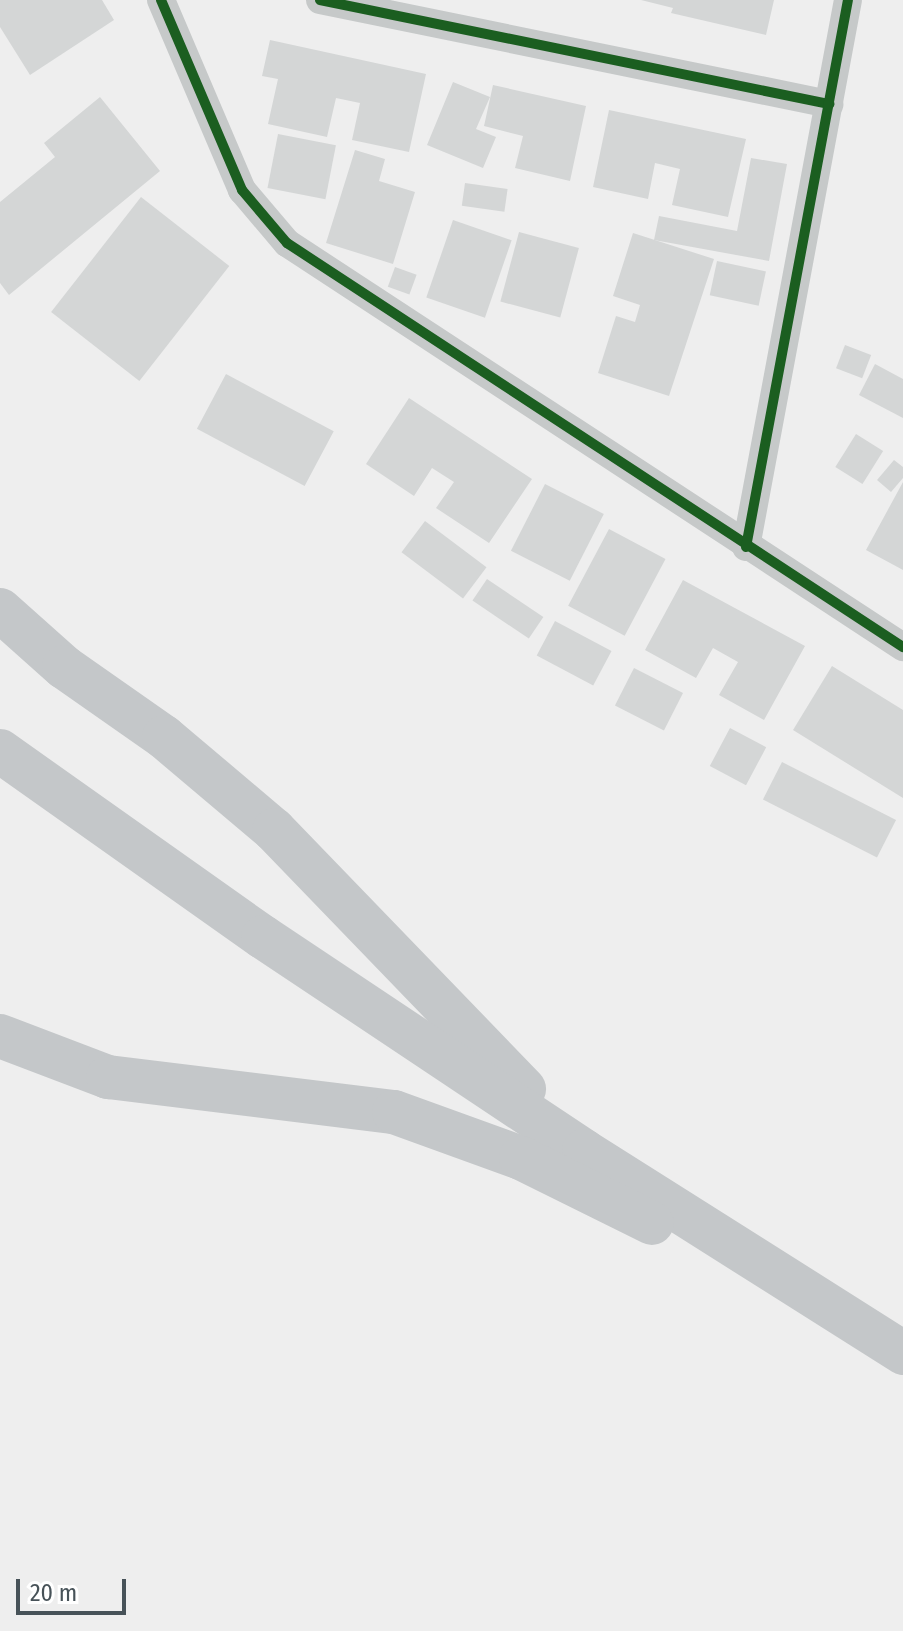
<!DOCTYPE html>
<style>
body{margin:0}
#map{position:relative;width:903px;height:1631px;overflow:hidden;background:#eee;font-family:"Fira Sans Condensed",sans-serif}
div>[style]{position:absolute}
.building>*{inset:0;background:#d4d6d6;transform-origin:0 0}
.minor>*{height:28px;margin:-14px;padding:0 14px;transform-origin:14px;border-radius:14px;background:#c6c9c9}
.primary>*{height:44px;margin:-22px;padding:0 22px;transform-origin:22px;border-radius:22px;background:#c4c7c9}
.cycleway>*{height:10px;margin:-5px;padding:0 5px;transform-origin:5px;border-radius:5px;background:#1b5e20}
span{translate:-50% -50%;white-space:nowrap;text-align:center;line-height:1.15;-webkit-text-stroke:7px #fff;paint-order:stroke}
.scale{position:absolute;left:16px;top:1579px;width:110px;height:36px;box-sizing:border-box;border:4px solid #475258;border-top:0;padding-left:10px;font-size:24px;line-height:28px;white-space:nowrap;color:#475258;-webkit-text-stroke:6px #fff;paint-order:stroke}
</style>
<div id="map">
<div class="building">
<i style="clip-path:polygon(0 0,102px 0,114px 20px,30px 75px,0 27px)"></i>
<i style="clip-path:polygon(641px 0,774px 0,766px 35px,671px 13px,673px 8px)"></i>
<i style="clip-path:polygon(270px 40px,426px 74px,409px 152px,352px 140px,360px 103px,336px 98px,327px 137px,268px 124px,278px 79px,262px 76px)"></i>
<i style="clip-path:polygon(453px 82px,490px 97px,476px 129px,496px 137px,483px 168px,427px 145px)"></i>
<i style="clip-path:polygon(493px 85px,586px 106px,570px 181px,515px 168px,523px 136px,484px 126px)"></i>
<i style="clip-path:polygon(100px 97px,160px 171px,9px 295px,0 283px,0 202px,55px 157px,44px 143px)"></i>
<i style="clip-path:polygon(609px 110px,746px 139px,728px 217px,672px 205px,680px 169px,655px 163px,648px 199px,593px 187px)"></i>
<i style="left:278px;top:134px;width:59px;height:55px;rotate:11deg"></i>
<i style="clip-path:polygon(355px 150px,385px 159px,379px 181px,415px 192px,393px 264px,326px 243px)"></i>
<i style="clip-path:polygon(751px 158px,787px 164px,769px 261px,654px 240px,659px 216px,737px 231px)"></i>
<i style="left:465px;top:183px;width:43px;height:23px;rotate:8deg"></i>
<i style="left:141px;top:197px;width:112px;height:146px;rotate:38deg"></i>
<i style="left:453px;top:220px;width:62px;height:82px;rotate:19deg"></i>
<i style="left:519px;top:232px;width:62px;height:72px;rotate:15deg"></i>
<i style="clip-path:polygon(633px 233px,714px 259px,669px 396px,598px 373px,616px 316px,635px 322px,640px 305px,613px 296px)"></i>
<i style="left:717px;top:261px;width:50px;height:35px;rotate:12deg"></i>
<i style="left:395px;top:267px;width:23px;height:21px;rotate:20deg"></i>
<i style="left:845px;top:345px;width:28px;height:25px;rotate:21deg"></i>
<i style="clip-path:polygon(875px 364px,903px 379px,903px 418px,859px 395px)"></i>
<i style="left:226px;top:374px;width:122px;height:62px;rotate:28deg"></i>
<i style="clip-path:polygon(409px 398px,532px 479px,489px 543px,436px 508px,454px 482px,432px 468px,414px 496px,366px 464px)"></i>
<i style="left:856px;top:434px;width:32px;height:39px;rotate:32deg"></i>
<i style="clip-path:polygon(894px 460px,903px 467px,903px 478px,891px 492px,877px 480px)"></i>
<i style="clip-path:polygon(903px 482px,903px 570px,866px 550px)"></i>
<i style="left:545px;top:484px;width:66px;height:75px;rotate:27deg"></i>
<i style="left:425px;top:521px;width:77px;height:39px;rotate:37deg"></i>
<i style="left:609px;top:529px;width:64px;height:87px;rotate:28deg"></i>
<i style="left:487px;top:579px;width:68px;height:26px;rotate:34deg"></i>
<i style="clip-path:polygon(683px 580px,805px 646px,764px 720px,719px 695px,738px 662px,713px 648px,696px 678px,645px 650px)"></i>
<i style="left:555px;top:621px;width:64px;height:39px;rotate:28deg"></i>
<i style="clip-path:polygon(832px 666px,903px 710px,903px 798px,793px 730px)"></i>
<i style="left:634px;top:668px;width:55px;height:42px;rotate:27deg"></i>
<i style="left:730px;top:728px;width:41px;height:43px;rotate:28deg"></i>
<i style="left:782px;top:762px;width:128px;height:42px;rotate:27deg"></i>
</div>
<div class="minor">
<i style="left:161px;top:0;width:207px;rotate:66.9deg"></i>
<i style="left:242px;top:190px;width:70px;rotate:49.7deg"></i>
<i style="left:287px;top:243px;width:737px;rotate:33.26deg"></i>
<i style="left:320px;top:0;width:520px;rotate:11.55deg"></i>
<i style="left:746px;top:547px;width:556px;rotate:-79.44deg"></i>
</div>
<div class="primary">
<i style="left:0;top:610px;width:86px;rotate:41.7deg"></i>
<i style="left:64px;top:667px;width:122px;rotate:35deg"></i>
<i style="left:164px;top:737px;width:144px;rotate:40.2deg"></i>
<i style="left:274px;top:830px;width:360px;rotate:46deg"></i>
<i style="left:0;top:751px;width:322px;rotate:35.3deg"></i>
<i style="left:263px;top:937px;width:386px;rotate:33.7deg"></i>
<i style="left:584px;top:1151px;width:378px;rotate:32.3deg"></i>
<i style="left:0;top:1036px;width:116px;rotate:20.8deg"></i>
<i style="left:108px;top:1077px;width:288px;rotate:7deg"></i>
<i style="left:394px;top:1112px;width:135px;rotate:19.9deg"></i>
<i style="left:521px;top:1158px;width:146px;rotate:26.4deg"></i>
</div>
<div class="cycleway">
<i style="left:161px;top:0;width:207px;rotate:66.9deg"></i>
<i style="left:242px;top:190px;width:70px;rotate:49.7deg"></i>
<i style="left:287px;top:243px;width:737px;rotate:33.26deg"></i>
<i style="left:320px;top:0;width:520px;rotate:11.55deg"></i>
<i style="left:746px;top:547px;width:556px;rotate:-79.44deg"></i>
</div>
<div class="scale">20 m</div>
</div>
